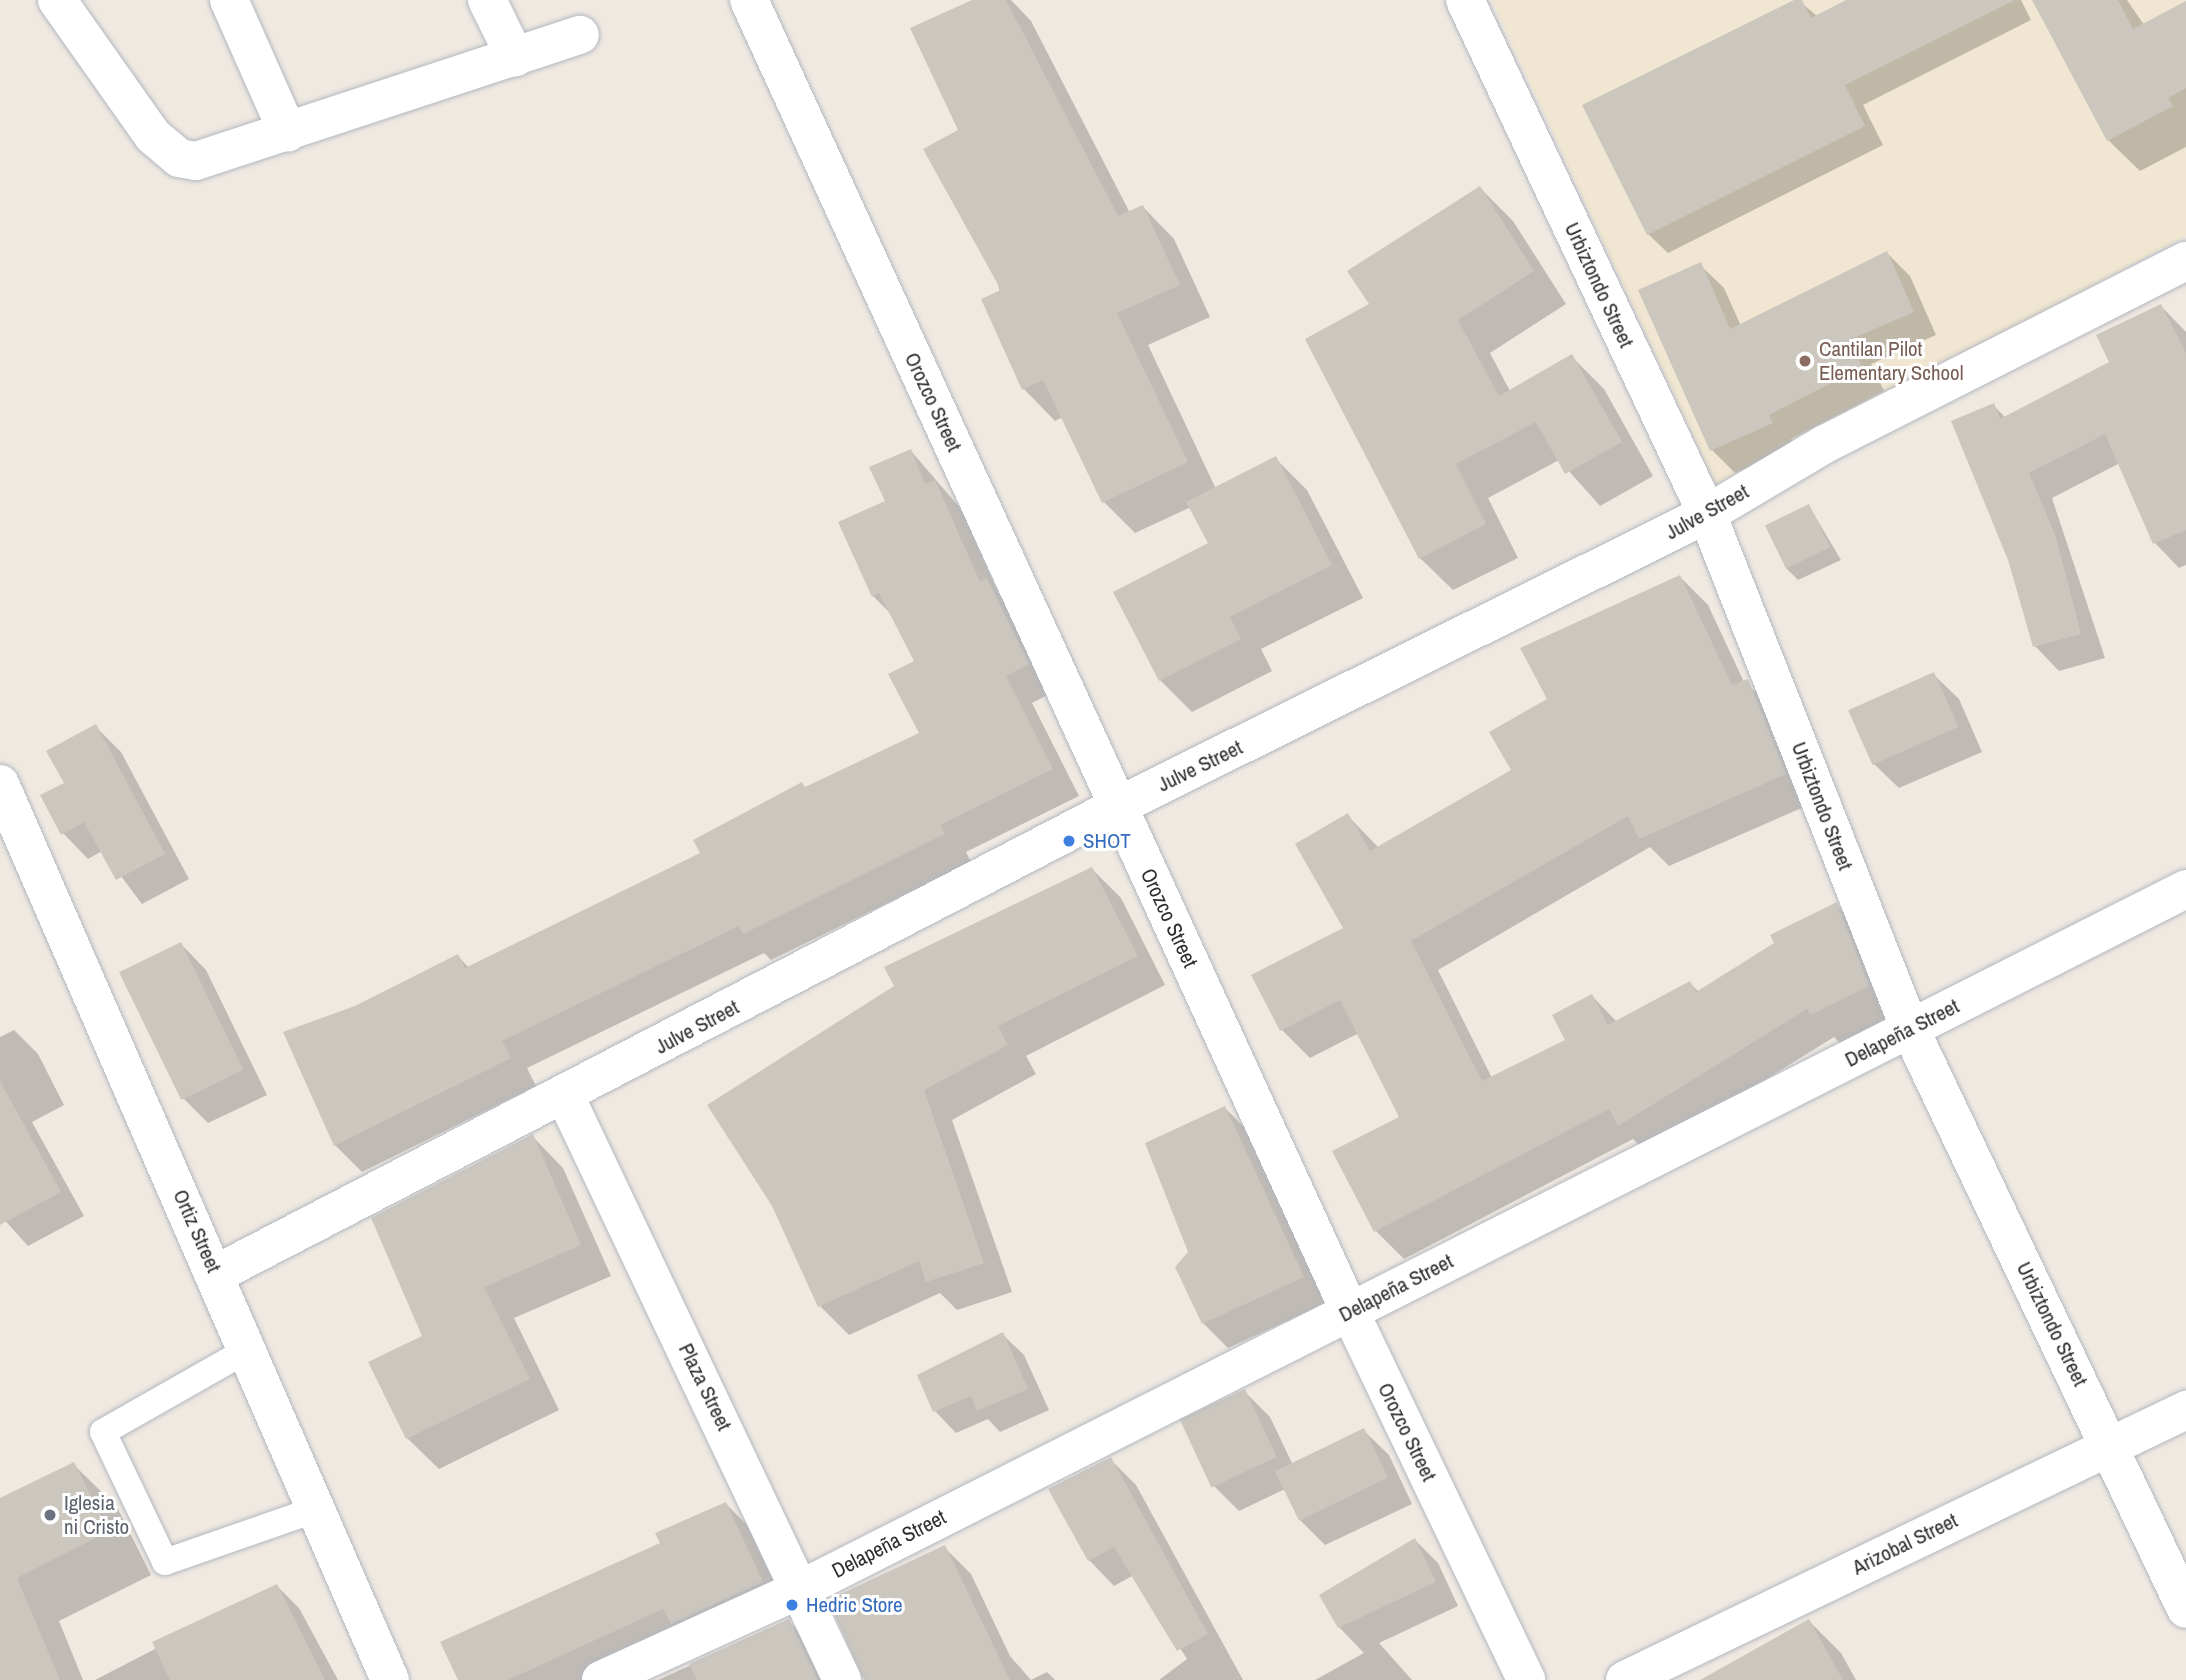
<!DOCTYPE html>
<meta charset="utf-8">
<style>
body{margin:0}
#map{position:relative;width:2186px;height:1680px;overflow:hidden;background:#efe9e1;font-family:"Archivo Narrow",sans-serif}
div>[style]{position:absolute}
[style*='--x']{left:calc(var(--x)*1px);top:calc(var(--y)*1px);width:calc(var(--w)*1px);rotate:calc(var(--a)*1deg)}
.education>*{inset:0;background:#f0e6d1}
.shadow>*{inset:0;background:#0003}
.building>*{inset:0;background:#cbc7bf;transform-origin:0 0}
.roads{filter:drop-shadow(0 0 2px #b4b7c1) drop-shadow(0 0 2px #b4b7c1)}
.service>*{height:26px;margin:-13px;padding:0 13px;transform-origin:13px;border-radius:13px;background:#fff}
.minor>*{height:38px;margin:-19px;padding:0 19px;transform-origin:19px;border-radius:19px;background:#fff}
.tertiary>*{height:38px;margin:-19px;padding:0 19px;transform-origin:19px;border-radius:19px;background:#fff}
.dots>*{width:19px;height:19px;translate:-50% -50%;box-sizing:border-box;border:4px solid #fff;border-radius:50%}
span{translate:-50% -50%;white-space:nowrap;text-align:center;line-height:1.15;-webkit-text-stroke:6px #fff;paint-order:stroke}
.street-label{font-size:21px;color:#2e2e2e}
.education-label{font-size:21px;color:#785e54}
.left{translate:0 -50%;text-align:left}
.shop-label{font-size:21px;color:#366cbe}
.worship-label{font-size:21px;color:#5b616d}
</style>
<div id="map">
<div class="education">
<div style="clip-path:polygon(1492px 0,2186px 0,2186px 236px,1716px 486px)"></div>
</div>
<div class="shadow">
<div style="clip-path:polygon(976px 0,1011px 0,1031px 21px,1130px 213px,1143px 207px,1174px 239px,1210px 317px,1148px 345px,1216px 489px,1275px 458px,1307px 490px,1363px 598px,1261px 649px,1272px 671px,1192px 712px,1160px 680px,1210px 544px,1191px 507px,1135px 533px,1104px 502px,1063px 417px,1055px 421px,1024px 389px,960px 131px)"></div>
<div style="clip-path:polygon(1798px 0,1817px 16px,1850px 0,2021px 0,2031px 20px,1863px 105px,1883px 145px,1668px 253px,1648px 234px)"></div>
<div style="clip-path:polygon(2058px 0,2127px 0,2144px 25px,2186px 3px,2186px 147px,2140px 171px,2108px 140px)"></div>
<div style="clip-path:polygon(1480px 188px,1513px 221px,1566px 304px,1490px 353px,1510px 391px,1571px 356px,1604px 389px,1653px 476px,1600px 506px,1559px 460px,1488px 498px,1518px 558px,1453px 590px,1420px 558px,1371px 305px)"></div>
<div style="clip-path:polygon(1887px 253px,1910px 276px,1936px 335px,1871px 364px,1884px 391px,1791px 439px,1795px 447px,1735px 473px,1712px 450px,1700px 265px,1724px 288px,1741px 326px)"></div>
<div style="clip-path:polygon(2161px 306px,2186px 332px,2186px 565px,2179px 568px,2155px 543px,2120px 463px,2052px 498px,2105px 658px,2059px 671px,2035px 646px,1993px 405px,2006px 418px,2112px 363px)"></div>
<div style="clip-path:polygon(911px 451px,961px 509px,998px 592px,1014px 607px,1055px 691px,1032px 703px,1079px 796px,966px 852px,971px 862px,771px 960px,764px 953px,527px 1068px,536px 1086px,362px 1172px,335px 1145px,356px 1008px,458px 956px,469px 968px,703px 854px,806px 789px,922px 734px,916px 662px,892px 615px,873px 596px,887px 502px)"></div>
<div style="clip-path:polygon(1809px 506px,1841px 560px,1798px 580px,1786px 568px)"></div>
<div style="clip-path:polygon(1680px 577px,1708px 605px,1744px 682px,1776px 709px,1813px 803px,1669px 866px,1650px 847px,1438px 970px,1492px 1078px,1567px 1040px,1592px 996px,1617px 1022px,1690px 983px,1699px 992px,1836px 904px,1864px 932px,1896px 1014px,1840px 1043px,1834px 1037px,1647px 1153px,1633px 1139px,1404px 1259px,1376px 1231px,1401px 1118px,1359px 1033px,1310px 1058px,1282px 1030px,1254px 975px,1346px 929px,1348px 816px,1379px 848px,1514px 771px,1549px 700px)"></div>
<div style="clip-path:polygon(1933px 674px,1959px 699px,1982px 752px,1899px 788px,1873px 763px)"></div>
<div style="clip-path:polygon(95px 726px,121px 752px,189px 879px,142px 904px,102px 851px,88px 859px,63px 833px,66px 784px)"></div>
<div style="clip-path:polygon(1092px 869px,1121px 898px,1165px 985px,1026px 1056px,1036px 1074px,952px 1120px,1012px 1292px,957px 1310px,940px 1293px,849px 1335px,820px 1306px,773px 1205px)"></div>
<div style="clip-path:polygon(181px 944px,206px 970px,267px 1095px,208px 1123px,183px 1098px)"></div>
<div style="clip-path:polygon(14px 1030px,38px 1054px,64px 1105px,32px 1122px,84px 1216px,28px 1246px,0 1215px,0 1037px)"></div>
<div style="clip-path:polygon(1225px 1108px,1250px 1133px,1328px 1302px,1228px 1348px,1203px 1323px)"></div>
<div style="clip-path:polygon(532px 1136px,563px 1168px,611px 1276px,514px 1318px,559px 1410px,439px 1469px,407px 1438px,424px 1337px)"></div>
<div style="clip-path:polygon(1002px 1334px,1024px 1355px,1049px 1410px,1000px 1432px,988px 1419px,956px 1433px,935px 1411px)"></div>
<div style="clip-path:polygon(1244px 1391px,1270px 1417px,1292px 1463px,1363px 1430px,1389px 1455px,1412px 1504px,1325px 1545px,1300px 1520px,1285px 1489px,1239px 1511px,1214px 1486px)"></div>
<div style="clip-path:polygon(1110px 1459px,1136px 1485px,1243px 1680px,1159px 1680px,1187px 1659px,1134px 1575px,1114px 1586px,1089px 1560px)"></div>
<div style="clip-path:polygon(73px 1464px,117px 1507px,151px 1575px,59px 1621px,83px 1680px,0 1680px,0 1500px)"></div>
<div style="clip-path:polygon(726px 1504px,750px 1528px,786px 1606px,624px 1680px,459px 1680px)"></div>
<div style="clip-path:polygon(1415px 1540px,1438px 1563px,1458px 1606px,1379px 1643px,1412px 1680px,1315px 1680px,1364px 1653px,1339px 1627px)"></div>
<div style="clip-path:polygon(944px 1547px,971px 1574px,1010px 1656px,1031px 1680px,1047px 1672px,1055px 1680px,882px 1680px)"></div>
<div style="clip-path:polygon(277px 1586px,299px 1608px,338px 1680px,95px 1680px)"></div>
<div style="clip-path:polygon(788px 1621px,812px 1645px,829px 1680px,658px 1680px)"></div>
<div style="clip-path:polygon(1809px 1621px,1841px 1653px,1856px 1680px,1703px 1680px)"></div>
</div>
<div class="building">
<div style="clip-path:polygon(972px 0,1006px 0,1118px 216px,1143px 205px,1180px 285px,1117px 313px,1188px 462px,1102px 503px,1043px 380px,1022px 390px,981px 299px,1001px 290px,923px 149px,958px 130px,910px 28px)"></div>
<div style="clip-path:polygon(1794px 0,1802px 0,1811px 18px,1846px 0,2015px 0,1845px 85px,1865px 126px,1647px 235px,1582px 105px)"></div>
<div style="clip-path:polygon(2032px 0,2118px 0,2133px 29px,2186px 1px,2186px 88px,2168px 98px,2173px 106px,2107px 141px)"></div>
<div style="clip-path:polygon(1480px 186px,1534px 271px,1458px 320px,1499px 396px,1572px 354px,1622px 442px,1565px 474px,1536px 422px,1456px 464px,1486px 524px,1419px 559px,1305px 339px,1369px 304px,1347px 271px)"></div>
<div style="clip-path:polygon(1887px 251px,1914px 312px,1849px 340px,1862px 367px,1769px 415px,1773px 423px,1710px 451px,1638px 290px,1701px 262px,1730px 329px)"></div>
<div style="clip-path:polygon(2161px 304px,2186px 353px,2186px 530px,2153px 544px,2105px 434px,2029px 473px,2056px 537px,2081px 634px,2033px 647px,2008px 560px,1951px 421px,1994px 403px,2000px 419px,2109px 362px,2096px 335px)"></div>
<div style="clip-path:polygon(911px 449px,925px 484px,935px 480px,980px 582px,987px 578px,1029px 664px,1006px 676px,1053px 769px,940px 825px,945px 834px,743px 934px,739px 926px,502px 1041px,511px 1058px,334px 1146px,283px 1032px,355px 1006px,458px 954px,465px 968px,700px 853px,693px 840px,802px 782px,805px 787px,919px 733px,888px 674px,914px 661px,879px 593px,872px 597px,838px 522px,885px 501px,869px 467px)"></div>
<div style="clip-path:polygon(1276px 456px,1332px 565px,1230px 617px,1241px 639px,1159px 681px,1113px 592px,1208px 543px,1186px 502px)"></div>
<div style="left:1809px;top:504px;width:48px;height:49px;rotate:64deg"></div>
<div style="clip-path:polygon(1680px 575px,1732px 685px,1748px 679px,1786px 774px,1639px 839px,1628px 816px,1411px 941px,1482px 1081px,1565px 1040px,1552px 1015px,1592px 994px,1608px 1025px,1690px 981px,1696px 992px,1774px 943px,1770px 935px,1837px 902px,1869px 986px,1810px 1015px,1807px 1009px,1618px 1126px,1609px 1109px,1374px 1232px,1332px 1151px,1399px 1117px,1340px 1000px,1280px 1031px,1251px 975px,1343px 928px,1295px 844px,1348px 813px,1370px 851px,1511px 770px,1489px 732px,1547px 699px,1520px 648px)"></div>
<div style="left:1934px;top:672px;width:60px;height:94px;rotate:66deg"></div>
<div style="clip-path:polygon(96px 724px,165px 854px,116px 880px,84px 822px,61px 835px,40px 795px,64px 783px,46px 751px)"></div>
<div style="clip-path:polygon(1092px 867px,1138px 956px,998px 1026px,1008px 1045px,924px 1090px,984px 1263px,926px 1282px,919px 1261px,818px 1307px,772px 1206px,707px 1105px,894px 986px,884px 967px)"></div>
<div style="left:181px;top:942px;width:142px;height:69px;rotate:64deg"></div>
<div style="clip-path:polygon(0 1081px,61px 1192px,0 1225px)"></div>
<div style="clip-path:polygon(1225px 1106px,1304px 1277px,1202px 1324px,1175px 1267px,1188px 1252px,1145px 1143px)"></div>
<div style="clip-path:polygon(533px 1134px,581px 1245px,484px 1287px,530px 1379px,406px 1439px,368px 1362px,422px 1336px,371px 1218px)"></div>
<div style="clip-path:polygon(1003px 1332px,1028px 1389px,977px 1411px,971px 1396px,933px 1412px,917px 1375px)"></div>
<div style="left:1245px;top:1389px;width:75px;height:72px;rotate:65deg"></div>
<div style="left:1364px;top:1428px;width:55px;height:99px;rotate:64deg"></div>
<div style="clip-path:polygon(1111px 1457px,1208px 1634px,1177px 1651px,1114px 1547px,1088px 1561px,1048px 1489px)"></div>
<div style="clip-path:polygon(74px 1462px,109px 1531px,17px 1578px,60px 1680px,0 1680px,0 1498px)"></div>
<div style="clip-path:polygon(726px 1502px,763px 1582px,671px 1624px,663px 1609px,508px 1680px,458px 1680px,440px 1642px,660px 1543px,655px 1533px)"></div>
<div style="clip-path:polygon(1415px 1538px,1436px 1582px,1338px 1628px,1319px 1595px)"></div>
<div style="clip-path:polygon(945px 1545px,1010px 1680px,864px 1680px,828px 1600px)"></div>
<div style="clip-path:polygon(277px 1584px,325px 1680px,170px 1680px,152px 1642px)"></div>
<div style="clip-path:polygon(789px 1619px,818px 1680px,697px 1680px,689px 1664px)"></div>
<div style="clip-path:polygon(1809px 1619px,1843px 1680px,1700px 1680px)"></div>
</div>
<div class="roads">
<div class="service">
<div style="--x:249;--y:1349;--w:168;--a:150.4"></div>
<div style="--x:103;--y:1432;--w:144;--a:64.5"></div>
<div style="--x:165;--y:1562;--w:161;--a:-19.2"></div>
</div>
<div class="minor">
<div style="--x:57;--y:0;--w:166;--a:54.8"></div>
<div style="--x:153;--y:136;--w:34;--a:40"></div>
<div style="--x:179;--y:158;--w:17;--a:10"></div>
<div style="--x:196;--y:161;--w:404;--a:-18.2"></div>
<div style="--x:229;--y:0;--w:145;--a:66.1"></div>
<div style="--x:487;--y:0;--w:64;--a:63.8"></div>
<div style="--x:749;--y:0;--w:1443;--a:65.39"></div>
<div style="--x:1350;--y:1312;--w:408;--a:64.4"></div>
<div style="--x:1465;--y:0;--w:568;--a:64.79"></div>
<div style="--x:1707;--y:514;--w:554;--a:68.49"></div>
<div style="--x:1910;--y:1029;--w:642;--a:64.55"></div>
<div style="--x:565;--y:1096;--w:646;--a:64.62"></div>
<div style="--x:216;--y:1274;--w:1016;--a:-27.42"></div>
<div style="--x:1118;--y:806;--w:657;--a:-26.37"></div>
<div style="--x:1707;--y:514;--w:135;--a:-30.7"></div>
<div style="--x:1823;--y:445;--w:407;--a:-26.9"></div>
<div style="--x:601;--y:1680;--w:222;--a:-24.5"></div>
<div style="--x:803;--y:1588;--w:1550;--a:-26.81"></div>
<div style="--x:1625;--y:1680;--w:623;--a:-25.7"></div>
</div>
<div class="tertiary">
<div style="--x:0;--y:784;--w:977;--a:66.48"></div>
</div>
</div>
<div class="dots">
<div style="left:1805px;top:361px;background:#8d6e63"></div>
<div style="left:1069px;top:841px;background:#3f7fe0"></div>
<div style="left:50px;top:1515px;background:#6b7280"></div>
<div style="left:792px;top:1605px;background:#3f7fe0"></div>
</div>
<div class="street-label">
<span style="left:1599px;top:285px;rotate:65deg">Urbiztondo Street</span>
<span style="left:933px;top:402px;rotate:65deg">Orozco Street</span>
<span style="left:1707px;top:512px;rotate:-29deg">Julve Street</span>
<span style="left:1200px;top:766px;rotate:-26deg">Julve Street</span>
<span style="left:1822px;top:806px;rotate:69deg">Urbiztondo Street</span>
<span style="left:1169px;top:918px;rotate:65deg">Orozco Street</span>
<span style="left:697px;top:1027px;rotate:-28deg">Julve Street</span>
<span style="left:1902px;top:1033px;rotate:-27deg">Delapeña Street</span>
<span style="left:197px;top:1231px;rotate:66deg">Ortiz Street</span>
<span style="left:1396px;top:1288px;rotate:-27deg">Delapeña Street</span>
<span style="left:2052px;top:1324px;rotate:64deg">Urbiztondo Street</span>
<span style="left:705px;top:1387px;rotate:64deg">Plaza Street</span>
<span style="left:1407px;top:1432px;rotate:64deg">Orozco Street</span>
<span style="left:889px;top:1544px;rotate:-27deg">Delapeña Street</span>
<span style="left:1905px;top:1544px;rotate:-26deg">Arizobal Street</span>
</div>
<div class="education-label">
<span class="left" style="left:1819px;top:361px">Cantilan Pilot<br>Elementary School</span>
</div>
<div class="shop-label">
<span class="left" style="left:1083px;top:841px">SHOT</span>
<span class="left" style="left:806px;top:1605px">Hedric Store</span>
</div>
<div class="worship-label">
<span class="left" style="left:64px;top:1515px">Iglesia<br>ni Cristo</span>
</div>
</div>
